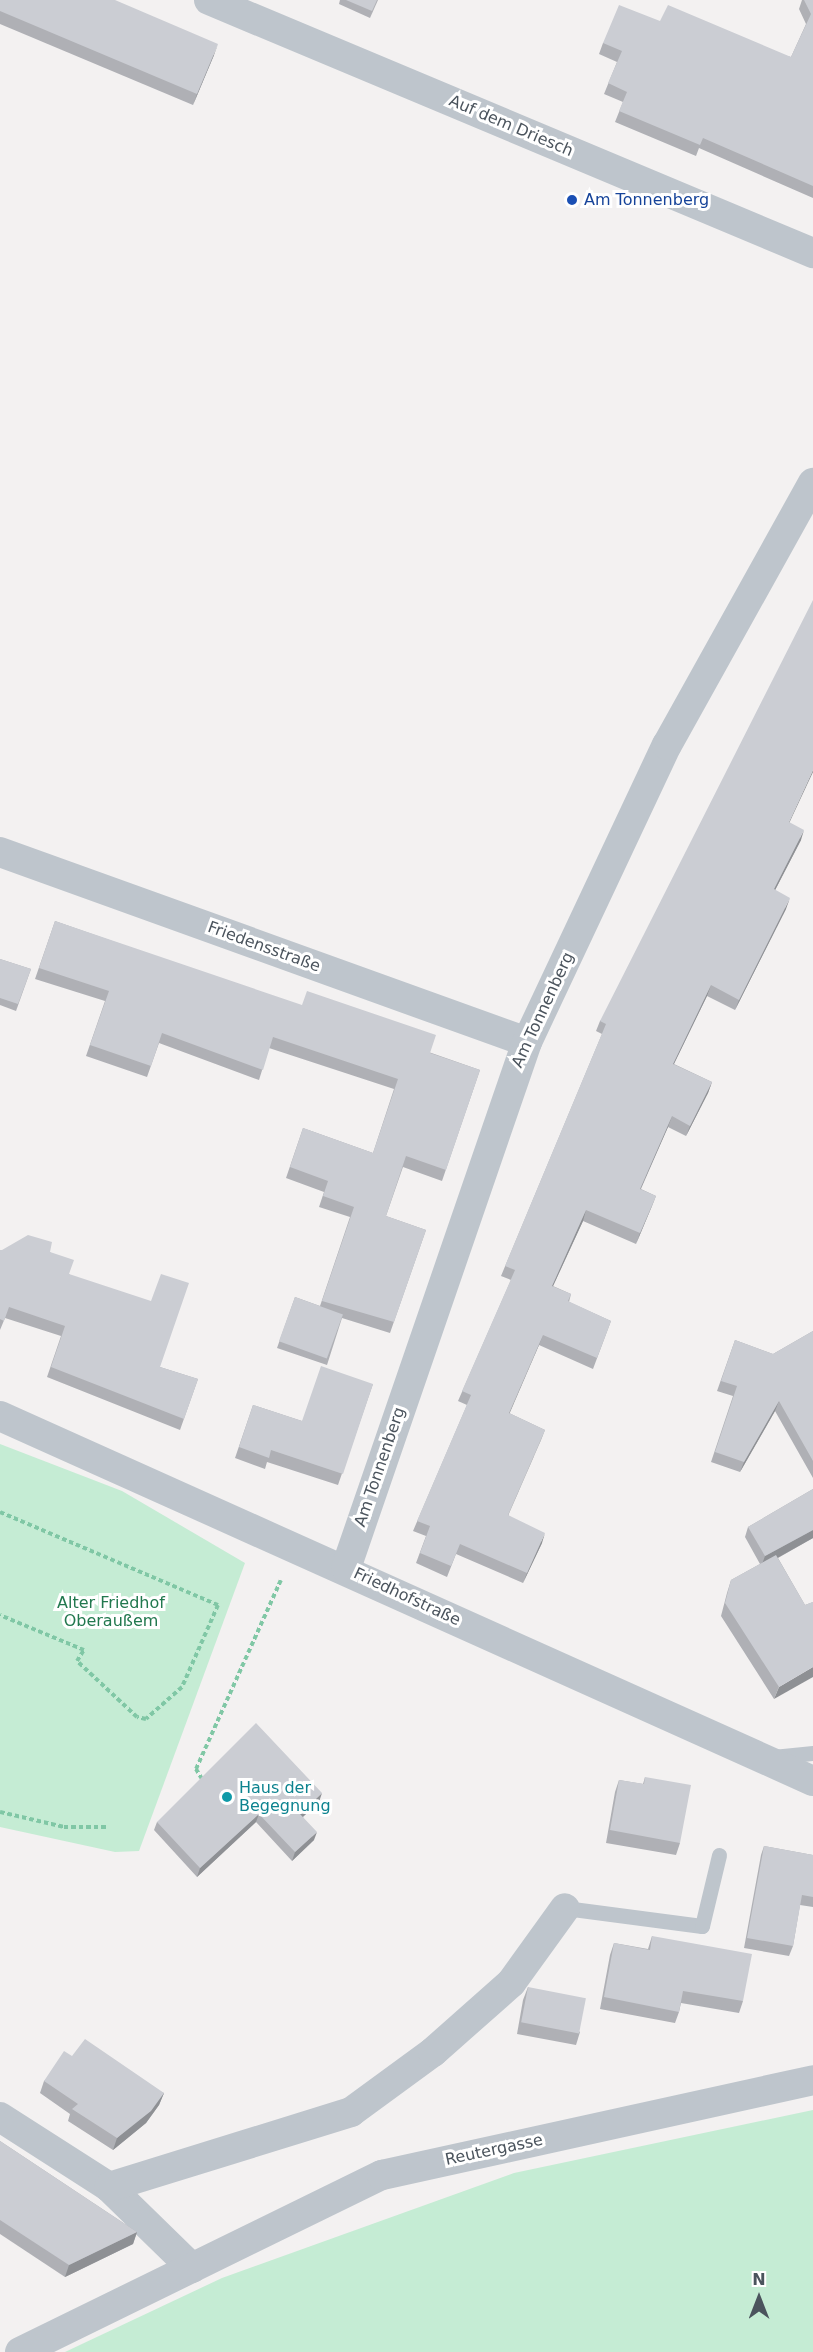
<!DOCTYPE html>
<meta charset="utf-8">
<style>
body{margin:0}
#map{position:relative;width:813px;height:2352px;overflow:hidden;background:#f3f1f1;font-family:"DejaVu Sans",sans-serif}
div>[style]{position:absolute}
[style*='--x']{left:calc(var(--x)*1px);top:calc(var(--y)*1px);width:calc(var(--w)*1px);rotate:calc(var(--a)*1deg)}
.green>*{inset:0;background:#c5ecd4}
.path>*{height:4px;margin-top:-2px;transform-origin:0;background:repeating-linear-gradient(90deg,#80c7a5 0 4.5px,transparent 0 7.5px)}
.lane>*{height:15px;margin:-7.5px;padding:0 7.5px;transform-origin:7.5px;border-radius:7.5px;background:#bec5cc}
.street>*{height:30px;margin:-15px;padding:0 15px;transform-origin:15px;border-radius:15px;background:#bec5cc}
.wall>*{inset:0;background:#afb0b5}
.shaded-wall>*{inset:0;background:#8e9094}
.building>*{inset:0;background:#cbcdd3;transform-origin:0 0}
.dots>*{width:16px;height:16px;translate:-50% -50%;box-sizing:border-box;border:3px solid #fff;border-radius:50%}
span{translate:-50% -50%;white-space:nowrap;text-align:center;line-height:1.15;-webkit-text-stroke:6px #fff;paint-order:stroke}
.street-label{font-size:16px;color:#4b545d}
.transit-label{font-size:16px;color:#164399}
.left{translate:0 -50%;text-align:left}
.park-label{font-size:16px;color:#21784e}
.culture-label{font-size:16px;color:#0d838f}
.north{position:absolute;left:729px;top:2268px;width:60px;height:60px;-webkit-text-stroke:4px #fff;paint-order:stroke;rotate:0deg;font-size:16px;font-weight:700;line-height:24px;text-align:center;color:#4b545d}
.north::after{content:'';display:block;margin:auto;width:21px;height:27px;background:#4b545d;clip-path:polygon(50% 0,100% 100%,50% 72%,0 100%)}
</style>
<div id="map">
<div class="green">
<div style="clip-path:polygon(0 1444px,122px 1491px,245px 1563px,139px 1851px,115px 1852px,0 1827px)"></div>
<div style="clip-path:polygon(813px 2110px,813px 2352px,65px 2352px,222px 2278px,514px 2173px)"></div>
</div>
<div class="path">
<div style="--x:0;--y:1512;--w:237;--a:23.1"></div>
<div style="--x:218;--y:1605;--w:90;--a:113.7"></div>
<div style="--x:182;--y:1687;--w:48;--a:138.4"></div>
<div style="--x:146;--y:1719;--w:9;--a:-167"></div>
<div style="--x:137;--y:1717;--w:82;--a:-137"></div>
<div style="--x:77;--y:1661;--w:13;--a:-58"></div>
<div style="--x:84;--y:1650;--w:91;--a:-157.4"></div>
<div style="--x:202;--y:1779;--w:12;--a:-121"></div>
<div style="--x:196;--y:1769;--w:207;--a:-65.8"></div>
<div style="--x:0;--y:1812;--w:66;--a:13.2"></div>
<div style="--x:64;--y:1827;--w:45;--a:0"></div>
</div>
<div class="lane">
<div style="--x:773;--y:1757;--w:40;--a:-5.7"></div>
<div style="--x:565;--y:1908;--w:138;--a:7.5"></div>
<div style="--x:702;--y:1926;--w:73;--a:-76.5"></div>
</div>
<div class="street">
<div style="--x:209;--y:0;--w:655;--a:22.73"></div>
<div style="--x:0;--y:852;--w:560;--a:19.83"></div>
<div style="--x:0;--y:1416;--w:891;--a:24.18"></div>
<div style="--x:346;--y:1568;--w:556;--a:-71.01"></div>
<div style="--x:527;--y:1042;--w:328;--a:-64.8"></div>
<div style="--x:667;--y:745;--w:300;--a:-60.9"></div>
<div style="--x:0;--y:2117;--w:130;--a:32.7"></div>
<div style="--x:109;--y:2187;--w:116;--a:44.3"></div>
<div style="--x:109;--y:2187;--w:253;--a:-17.2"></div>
<div style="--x:351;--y:2112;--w:102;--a:-36.2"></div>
<div style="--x:433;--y:2052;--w:104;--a:-41.5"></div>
<div style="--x:511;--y:1983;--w:92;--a:-54.2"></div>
<div style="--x:20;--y:2352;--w:403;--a:-26.1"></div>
<div style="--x:382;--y:2175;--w:441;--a:-12.4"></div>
</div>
<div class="wall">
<div style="clip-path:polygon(0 0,214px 55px,193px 105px,0 24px)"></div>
<div style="clip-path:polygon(340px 0,378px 0,370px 18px,339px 4px)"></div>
<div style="clip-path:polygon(802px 0,813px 0,813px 198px,699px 148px,696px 156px,615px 122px,623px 102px,604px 94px,617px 62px,599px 54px,603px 43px,660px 21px,791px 57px,806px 24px,799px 9px)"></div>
<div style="clip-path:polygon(789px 822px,801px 840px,775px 890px,786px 909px,735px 1010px,707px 996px,674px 1064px,712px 1082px,708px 1093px,686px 1136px,668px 1127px,641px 1189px,656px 1196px,636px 1244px,583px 1221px,553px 1286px,571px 1294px,569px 1302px,611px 1321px,593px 1369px,539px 1345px,509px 1413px,545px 1430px,508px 1515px,542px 1543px,523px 1583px,456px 1554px,447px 1577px,416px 1563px,426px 1536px,413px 1531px,467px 1405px,458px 1401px,511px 1280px,501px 1276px,602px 1034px,596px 1031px,600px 1021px)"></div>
<div style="clip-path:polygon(55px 921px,480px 1070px,442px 1181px,403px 1167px,386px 1216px,426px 1230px,390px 1333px,342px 1318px,327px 1365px,277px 1348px,295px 1297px,320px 1306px,350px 1217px,319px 1207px,324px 1192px,286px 1178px,303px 1128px,373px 1153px,394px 1089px,269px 1048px,259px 1080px,159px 1043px,147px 1077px,86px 1056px,105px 1001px,35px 979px)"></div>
<div style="clip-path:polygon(0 959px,31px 969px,16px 1011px,0 1005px)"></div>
<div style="clip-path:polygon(0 1250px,50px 1252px,69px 1274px,160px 1367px,198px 1379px,180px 1430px,47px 1377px,61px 1336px,5px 1318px,0 1330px)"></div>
<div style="clip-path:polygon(813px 1331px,813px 1478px,775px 1411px,740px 1472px,711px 1462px,733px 1396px,717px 1391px,735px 1340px,773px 1354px)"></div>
<div style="clip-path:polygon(373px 1384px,338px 1485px,267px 1462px,265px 1469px,235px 1458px,253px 1405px,302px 1421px)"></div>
<div style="clip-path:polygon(813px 1489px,813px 1538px,778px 1558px,805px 1605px,813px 1602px,774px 1699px,721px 1616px,727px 1593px,731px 1580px,760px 1564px,745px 1537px,748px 1527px)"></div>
<div style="clip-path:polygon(645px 1777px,680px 1843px,676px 1855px,606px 1843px,615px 1792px,619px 1780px,643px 1784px)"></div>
<div style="clip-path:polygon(319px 1802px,303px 1817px,314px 1840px,292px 1861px,256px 1822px,197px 1877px,154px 1830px,157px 1822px)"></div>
<div style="clip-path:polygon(764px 1846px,813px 1855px,813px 1907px,800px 1905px,793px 1946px,789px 1956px,744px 1948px,761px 1855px)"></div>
<div style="clip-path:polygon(652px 1936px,743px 2001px,739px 2013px,681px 2003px,679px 2012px,675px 2023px,600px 2009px,610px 1955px,614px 1943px,648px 1949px)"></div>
<div style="clip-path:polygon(528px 1987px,580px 2032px,576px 2045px,517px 2034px,523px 2000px)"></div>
<div style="clip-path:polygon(72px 2056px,164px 2093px,159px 2105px,146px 2123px,113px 2150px,68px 2121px,70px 2114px,40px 2093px,44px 2081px)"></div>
<div style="clip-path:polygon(0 2141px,137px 2232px,133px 2244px,65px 2277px,0 2234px)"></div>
</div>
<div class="shaded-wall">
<div style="clip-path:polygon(218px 44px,214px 55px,193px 105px,197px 94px)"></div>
<div style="clip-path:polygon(813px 770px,813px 772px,785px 832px,789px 822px)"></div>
<div style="clip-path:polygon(804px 830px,801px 840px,770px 900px,774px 889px)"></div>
<div style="clip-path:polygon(790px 898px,786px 909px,735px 1010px,739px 1000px)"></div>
<div style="clip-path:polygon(711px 985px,707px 996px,669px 1074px,673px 1064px)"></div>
<div style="clip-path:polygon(712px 1082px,708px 1093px,686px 1136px,690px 1126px)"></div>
<div style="clip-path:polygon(672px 1116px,668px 1127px,636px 1199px,640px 1189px)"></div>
<div style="clip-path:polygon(656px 1196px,652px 1206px,636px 1244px,640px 1233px)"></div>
<div style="clip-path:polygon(586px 1210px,583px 1221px,548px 1297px,552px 1286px)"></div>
<div style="clip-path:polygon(543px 1335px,539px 1345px,505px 1424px,509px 1413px)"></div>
<div style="clip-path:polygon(779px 1401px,775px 1411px,740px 1472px,744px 1462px)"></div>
<div style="clip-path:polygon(545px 1430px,541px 1440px,504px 1525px,508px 1515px)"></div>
<div style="clip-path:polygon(813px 1530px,813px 1538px,761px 1567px,765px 1556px)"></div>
<div style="clip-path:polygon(545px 1533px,542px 1543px,523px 1583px,527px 1573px)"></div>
<div style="clip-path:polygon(813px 1667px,813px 1677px,774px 1699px,779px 1687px)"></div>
<div style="clip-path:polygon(322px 1793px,319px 1802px,297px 1822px,300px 1814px)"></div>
<div style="clip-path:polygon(259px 1814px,256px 1822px,197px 1877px,200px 1868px)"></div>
<div style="clip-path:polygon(317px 1832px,314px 1840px,292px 1861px,295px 1852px)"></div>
<div style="clip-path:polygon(164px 2093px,159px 2105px,146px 2123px,113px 2150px,117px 2138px)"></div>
<div style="clip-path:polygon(137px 2232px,133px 2244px,65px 2277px,69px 2265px)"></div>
</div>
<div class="building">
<div style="clip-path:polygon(0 0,115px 0,218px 44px,197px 94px,0 11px)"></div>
<div style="clip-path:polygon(346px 0,377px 0,372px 11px)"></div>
<div style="clip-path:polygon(804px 0,813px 0,813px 186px,703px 138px,700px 145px,619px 111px,627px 92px,608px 83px,622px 51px,603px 43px,619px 5px,660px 21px,668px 5px,791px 57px,811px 14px)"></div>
<div style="clip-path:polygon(813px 600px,813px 770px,789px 822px,804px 830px,774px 889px,790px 898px,739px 1000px,711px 985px,673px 1064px,712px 1082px,690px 1126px,672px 1116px,640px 1189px,656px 1196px,640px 1233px,586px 1210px,552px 1286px,571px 1294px,568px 1301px,611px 1321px,597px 1358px,543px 1335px,509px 1413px,545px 1430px,508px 1515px,545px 1533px,527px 1573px,460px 1544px,451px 1566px,420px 1553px,430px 1526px,417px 1521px,471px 1395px,462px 1391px,515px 1270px,505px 1266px,606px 1024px,600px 1021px)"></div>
<div style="clip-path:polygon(55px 921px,302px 1005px,307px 991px,436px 1035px,430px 1053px,480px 1070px,446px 1170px,406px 1156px,386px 1216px,426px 1230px,394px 1322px,322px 1301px,354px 1207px,323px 1196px,328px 1181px,290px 1167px,303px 1128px,373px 1153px,398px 1079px,273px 1037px,263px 1070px,162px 1033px,151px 1066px,90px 1045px,109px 991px,39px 968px)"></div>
<div style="clip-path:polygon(0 959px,31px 969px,18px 1004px,0 998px)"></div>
<div style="clip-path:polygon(28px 1235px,52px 1242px,50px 1252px,74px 1260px,69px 1274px,151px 1301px,161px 1274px,189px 1283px,160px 1367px,198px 1379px,184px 1419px,51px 1367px,65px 1326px,9px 1307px,4px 1321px,0 1319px,0 1250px,2px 1250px)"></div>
<div style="left:295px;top:1297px;width:51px;height:47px;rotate:20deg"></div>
<div style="clip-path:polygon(813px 1331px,813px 1461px,779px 1401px,744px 1462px,715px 1452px,737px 1386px,721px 1381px,735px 1340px,773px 1354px)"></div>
<div style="clip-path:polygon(321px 1366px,373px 1384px,343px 1474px,271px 1450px,269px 1458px,239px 1447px,253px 1405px,302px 1421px)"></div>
<div style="clip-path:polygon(813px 1489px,813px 1530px,765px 1556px,748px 1527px)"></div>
<div style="clip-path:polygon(776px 1555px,805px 1605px,813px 1602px,813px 1667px,779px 1687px,725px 1603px,731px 1580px)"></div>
<div style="clip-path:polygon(256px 1723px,322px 1793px,300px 1814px,317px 1832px,295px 1852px,259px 1814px,200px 1868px,157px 1822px)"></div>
<div style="clip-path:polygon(645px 1777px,691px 1785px,680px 1843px,610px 1830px,619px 1780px,644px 1784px)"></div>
<div style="clip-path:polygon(764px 1846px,813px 1855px,813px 1897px,802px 1895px,793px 1946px,747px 1938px)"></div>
<div style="clip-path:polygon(652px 1936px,752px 1954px,743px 2001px,683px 1991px,679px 2012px,604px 1997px,614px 1943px,650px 1950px)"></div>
<div style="left:528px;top:1987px;width:59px;height:36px;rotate:11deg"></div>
<div style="clip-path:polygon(85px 2039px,164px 2093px,151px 2111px,117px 2138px,72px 2109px,78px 2104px,44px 2081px,64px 2051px,72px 2056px)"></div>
<div style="clip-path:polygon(0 2141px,137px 2232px,69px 2265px,0 2220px)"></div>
</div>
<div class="dots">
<div style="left:572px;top:200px;background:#1a4fb4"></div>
<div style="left:227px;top:1797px;background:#0f9aa8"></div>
</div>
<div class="street-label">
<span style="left:511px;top:126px;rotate:23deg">Auf dem Driesch</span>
<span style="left:264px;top:947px;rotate:20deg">Friedensstraße</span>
<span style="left:543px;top:1010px;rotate:-65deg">Am Tonnenberg</span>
<span style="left:380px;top:1467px;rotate:-71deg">Am Tonnenberg</span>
<span style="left:407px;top:1597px;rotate:25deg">Friedhofstraße</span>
<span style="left:494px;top:2150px;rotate:-12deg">Reutergasse</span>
</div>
<div class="transit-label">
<span class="left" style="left:584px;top:200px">Am Tonnenberg</span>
</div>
<div class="park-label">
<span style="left:111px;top:1612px">Alter Friedhof<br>Oberaußem</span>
</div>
<div class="culture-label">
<span class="left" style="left:239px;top:1797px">Haus der<br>Begegnung</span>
</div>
<div class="north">N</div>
</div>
